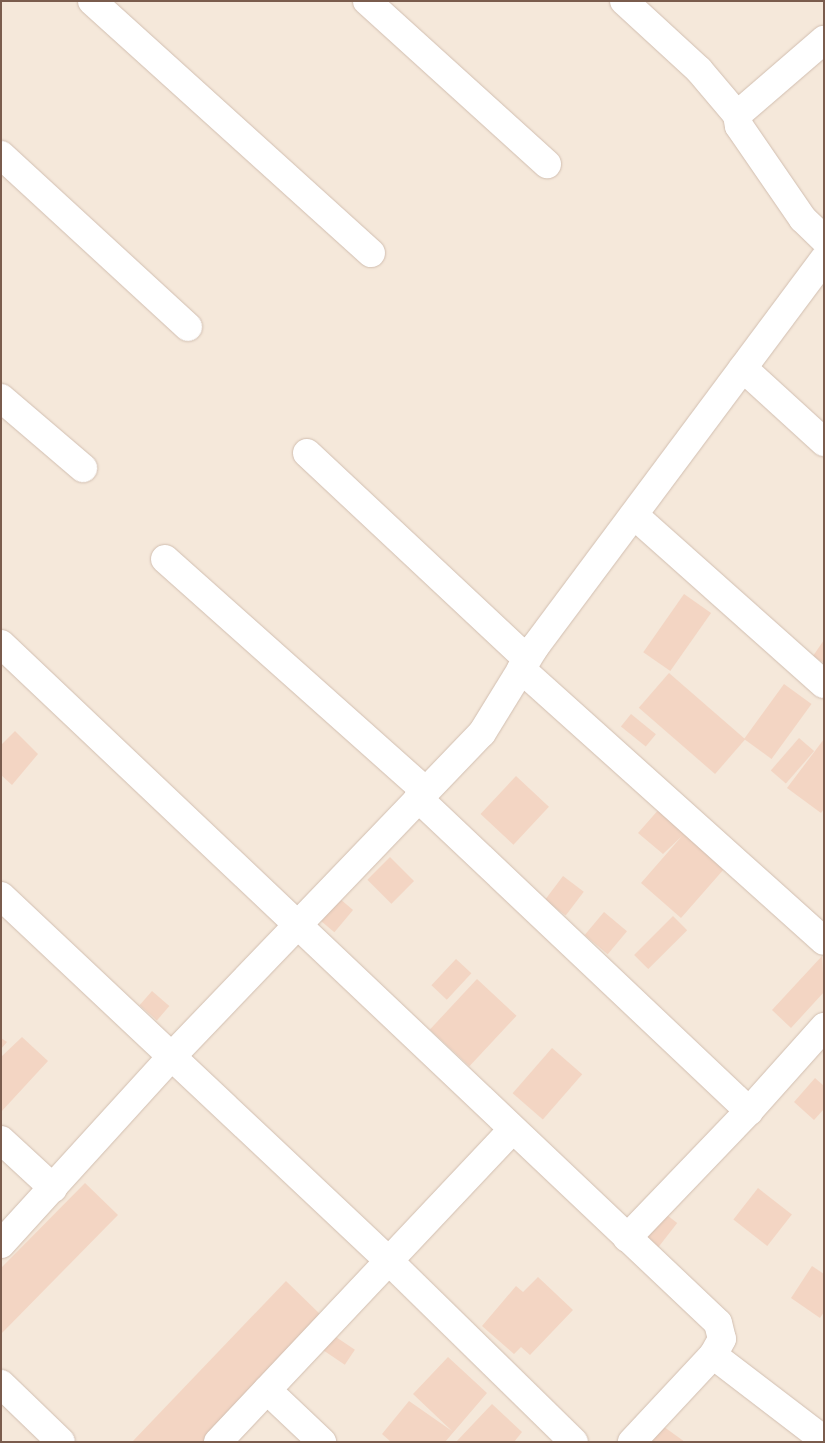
<!DOCTYPE html>
<style>
body{margin:0}
#map{position:relative;width:825px;height:1443px;overflow:hidden;background:#fdf6ec;font-family:Signika,sans-serif}
div>[style]{position:absolute}
[style*='--x']{left:calc(var(--x)*1px);top:calc(var(--y)*1px);width:calc(var(--w)*1px);rotate:calc(var(--a)*1deg)}
.residential>*{inset:0;background:#f5e8da;transform-origin:0 0}
.building>*{inset:0;background:#f3d5c3;transform-origin:0 0}
.roads{filter:drop-shadow(0 0 1px #d1beb0) drop-shadow(0 0 1px #d1beb0)}
.minor>*{height:28px;margin:-14px;padding:0 14px;transform-origin:14px;border-radius:14px;background:#fff}
span{translate:-50% -50%;white-space:nowrap;text-align:center;line-height:1.15;-webkit-text-stroke:4px #fffaf3;paint-order:stroke}
.frame{position:absolute;inset:0;border:2px solid #7a5c4d;pointer-events:none}
</style>
<div id="map">
<div class="residential">
<div style="left:1px;top:1px;width:823px;height:1441px"></div>
</div>
<div class="building">
<div style="left:684px;top:594px;width:33px;height:71px;rotate:35deg"></div>
<div style="clip-path:polygon(824px 640px,824px 663px,813px 656px)"></div>
<div style="left:669px;top:673px;width:101px;height:46px;rotate:41deg"></div>
<div style="left:784px;top:684px;width:34px;height:68px;rotate:36deg"></div>
<div style="left:631px;top:714px;width:32px;height:16px;rotate:39deg"></div>
<div style="clip-path:polygon(15px 731px,38px 754px,12px 785px,1px 775px,1px 745px)"></div>
<div style="left:799px;top:738px;width:20px;height:43px;rotate:41deg"></div>
<div style="clip-path:polygon(824px 739px,824px 809px,821px 813px,787px 788px)"></div>
<div style="left:516px;top:776px;width:45px;height:52px;rotate:43deg"></div>
<div style="clip-path:polygon(660px 808px,724px 869px,681px 918px,641px 883px,682px 836px,663px 854px,638px 833px)"></div>
<div style="left:390px;top:857px;width:34px;height:32px;rotate:45deg"></div>
<div style="left:563px;top:876px;width:26px;height:30px;rotate:37deg"></div>
<div style="left:340px;top:899px;width:17px;height:29px;rotate:40deg"></div>
<div style="left:604px;top:912px;width:30px;height:30px;rotate:40deg"></div>
<div style="left:673px;top:916px;width:20px;height:55px;rotate:45deg"></div>
<div style="clip-path:polygon(822px 956px,824px 992px,791px 1028px,772px 1010px)"></div>
<div style="left:456px;top:959px;width:21px;height:36px;rotate:43deg"></div>
<div style="left:477px;top:979px;width:54px;height:69px;rotate:43deg"></div>
<div style="left:152px;top:991px;width:23px;height:19px;rotate:41deg"></div>
<div style="clip-path:polygon(22px 1037px,48px 1061px,1px 1112px,1px 1057px)"></div>
<div style="clip-path:polygon(1px 1038px,7px 1042px,1px 1049px)"></div>
<div style="left:552px;top:1048px;width:40px;height:60px;rotate:41deg"></div>
<div style="clip-path:polygon(815px 1078px,824px 1086px,824px 1109px,814px 1120px,794px 1102px)"></div>
<div style="clip-path:polygon(85px 1183px,118px 1215px,1px 1334px,1px 1268px)"></div>
<div style="left:758px;top:1188px;width:43px;height:40px;rotate:38deg"></div>
<div style="left:663px;top:1212px;width:18px;height:31px;rotate:38deg"></div>
<div style="clip-path:polygon(812px 1266px,824px 1274px,824px 1312px,820px 1318px,791px 1298px)"></div>
<div style="clip-path:polygon(538px 1277px,573px 1310px,530px 1355px,521px 1347px,514px 1354px,482px 1326px,516px 1286px,523px 1292px)"></div>
<div style="clip-path:polygon(286px 1281px,323px 1317px,204px 1442px,132px 1442px)"></div>
<div style="left:330px;top:1333px;width:30px;height:18px;rotate:34deg"></div>
<div style="clip-path:polygon(448px 1357px,487px 1393px,445px 1442px,391px 1442px,382px 1434px,409px 1401px,452px 1431px,413px 1394px)"></div>
<div style="clip-path:polygon(492px 1404px,522px 1432px,514px 1442px,456px 1442px)"></div>
<div style="clip-path:polygon(660px 1424px,685px 1442px,648px 1442px)"></div>
</div>
<div class="roads">
<div class="minor">
<div style="--x:92;--y:1;--w:376;--a:42.1"></div>
<div style="--x:367;--y:1;--w:243;--a:42.2"></div>
<div style="--x:624;--y:1;--w:102;--a:42.6"></div>
<div style="--x:699;--y:70;--w:59;--a:49.8"></div>
<div style="--x:737;--y:115;--w:11;--a:80"></div>
<div style="--x:739;--y:126;--w:113;--a:55.5"></div>
<div style="--x:803;--y:219;--w:29;--a:44"></div>
<div style="--x:737;--y:115;--w:115;--a:-40.8"></div>
<div style="--x:1;--y:155;--w:254;--a:42.6"></div>
<div style="--x:743;--y:368;--w:110;--a:42.4"></div>
<div style="--x:1;--y:398;--w:108;--a:40.5"></div>
<div style="--x:307;--y:453;--w:301;--a:43.1"></div>
<div style="--x:634;--y:515;--w:254;--a:41.7"></div>
<div style="--x:165;--y:559;--w:348;--a:41.7"></div>
<div style="--x:1;--y:644;--w:987;--a:43.44"></div>
<div style="--x:718;--y:1323;--w:16;--a:76"></div>
<div style="--x:722;--y:1339;--w:18;--a:119"></div>
<div style="--x:713;--y:1355;--w:119;--a:133"></div>
<div style="--x:521;--y:669;--w:407;--a:41.9"></div>
<div style="--x:418;--y:798;--w:456;--a:43.4"></div>
<div style="--x:1;--y:896;--w:531;--a:43.25"></div>
<div style="--x:388;--y:1260;--w:260;--a:44.4"></div>
<div style="--x:1;--y:1140;--w:71;--a:42.7"></div>
<div style="--x:627;--y:1238;--w:176;--a:-46.2"></div>
<div style="--x:749;--y:1111;--w:113;--a:-48.2"></div>
<div style="--x:1;--y:1244;--w:256;--a:-47.7"></div>
<div style="--x:173;--y:1055;--w:446;--a:-46.2"></div>
<div style="--x:482;--y:733;--w:101;--a:-58.4"></div>
<div style="--x:535;--y:647;--w:484;--a:-53.3"></div>
<div style="--x:713;--y:1355;--w:140;--a:37.4"></div>
<div style="--x:1;--y:1384;--w:83;--a:44"></div>
<div style="--x:267;--y:1390;--w:76;--a:43.4"></div>
<div style="--x:218;--y:1442;--w:429;--a:-46.7"></div>
</div>
</div>
<div class="frame"></div>
</div>
